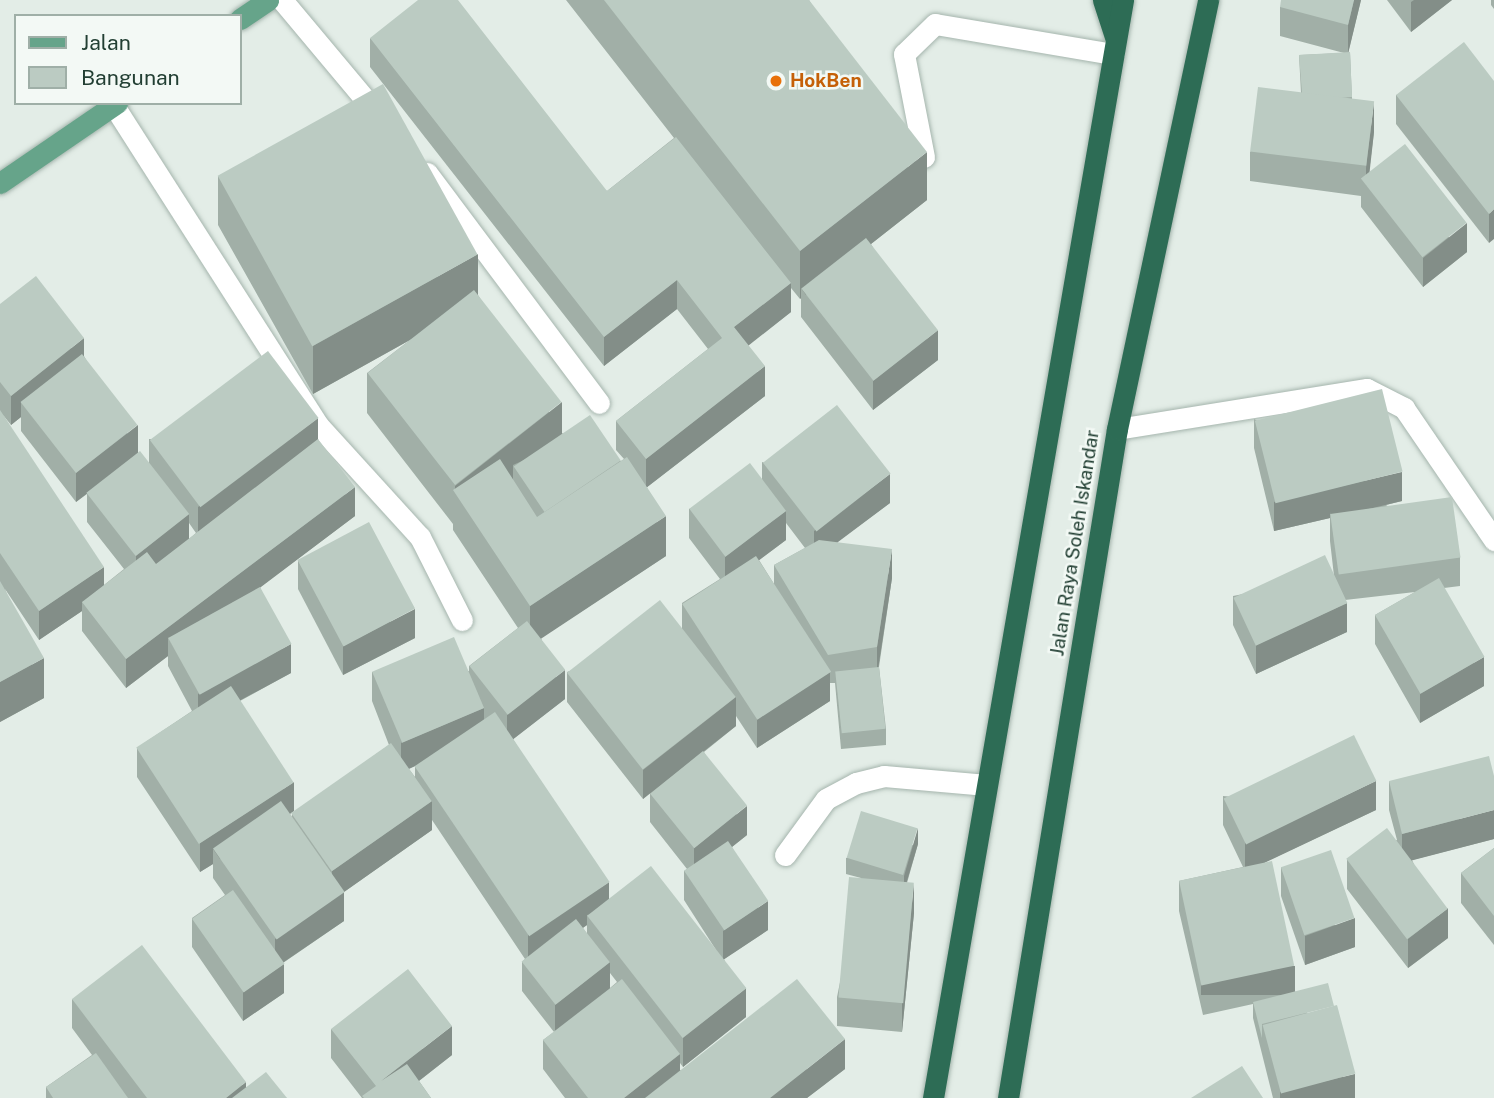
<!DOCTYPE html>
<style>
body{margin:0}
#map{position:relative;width:1494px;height:1098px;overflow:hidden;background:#e3ede7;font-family:"Public Sans",sans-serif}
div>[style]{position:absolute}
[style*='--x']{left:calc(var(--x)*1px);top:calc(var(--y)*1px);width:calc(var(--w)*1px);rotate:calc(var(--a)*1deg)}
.roads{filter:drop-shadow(0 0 2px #a5b5ad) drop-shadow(0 0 2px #a5b5ad)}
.minor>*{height:21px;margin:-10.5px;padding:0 10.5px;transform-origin:10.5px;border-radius:10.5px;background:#fff}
.major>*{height:21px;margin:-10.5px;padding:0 10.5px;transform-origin:10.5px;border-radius:10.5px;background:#66a48a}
.highway>*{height:21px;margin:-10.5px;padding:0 10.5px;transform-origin:10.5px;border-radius:10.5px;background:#2d6c55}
.wall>*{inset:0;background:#a1afa7}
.shaded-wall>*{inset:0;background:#838e88;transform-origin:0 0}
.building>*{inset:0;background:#bbcbc2;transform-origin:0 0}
.dots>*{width:19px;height:19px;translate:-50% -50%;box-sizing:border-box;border:4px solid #f3f9f5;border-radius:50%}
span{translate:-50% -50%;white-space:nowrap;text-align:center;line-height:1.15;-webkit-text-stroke:5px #f3f9f5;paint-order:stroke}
.food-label{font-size:19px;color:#c56008;font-weight:700}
.left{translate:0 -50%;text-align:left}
.street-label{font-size:19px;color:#223f33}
.legend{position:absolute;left:14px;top:14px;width:228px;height:91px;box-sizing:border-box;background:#f3f9f5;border:2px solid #9fafa7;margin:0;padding:9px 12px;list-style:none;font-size:21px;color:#223f33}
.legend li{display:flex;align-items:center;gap:14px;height:35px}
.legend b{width:35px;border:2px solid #9fafa7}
</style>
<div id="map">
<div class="roads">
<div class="minor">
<div style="--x:282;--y:0;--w:151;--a:50.1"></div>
<div style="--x:114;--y:106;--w:379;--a:57.4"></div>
<div style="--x:318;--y:425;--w:151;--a:47.7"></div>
<div style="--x:420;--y:537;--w:93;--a:63.2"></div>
<div style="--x:924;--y:157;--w:105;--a:-101"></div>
<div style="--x:904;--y:54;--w:43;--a:-44.1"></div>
<div style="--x:935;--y:24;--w:181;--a:9.6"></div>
<div style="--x:427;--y:173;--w:287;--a:53.2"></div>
<div style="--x:1117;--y:429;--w:253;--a:-9.1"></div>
<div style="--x:1367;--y:389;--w:42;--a:27.2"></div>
<div style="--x:1404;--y:408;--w:160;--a:55.7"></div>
<div style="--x:785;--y:855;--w:69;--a:-53.8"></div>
<div style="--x:826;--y:799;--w:34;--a:-28"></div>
<div style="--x:856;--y:783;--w:29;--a:-14"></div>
<div style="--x:884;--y:776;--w:103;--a:5"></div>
</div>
<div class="major">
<div style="--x:240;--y:19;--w:34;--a:-34"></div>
<div style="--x:0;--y:183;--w:142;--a:-34.4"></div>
</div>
<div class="highway">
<div style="--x:1103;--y:0;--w:39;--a:72"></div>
<div style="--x:933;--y:1098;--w:1114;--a:-80.18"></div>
<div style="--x:1008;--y:1098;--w:678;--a:-80.75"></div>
<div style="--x:1117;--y:429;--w:439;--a:-78"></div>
</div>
</div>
<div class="wall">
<div style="clip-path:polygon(evenodd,566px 0,809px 0,927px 200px,871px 244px,938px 360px,873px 410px,801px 317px,801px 298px,800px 299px,791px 288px,791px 312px,748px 345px,765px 396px,647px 487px,666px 556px,541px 638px,565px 699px,513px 739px,609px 899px,716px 950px,684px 900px,684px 871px,687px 869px,650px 822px,650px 793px,643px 799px,567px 702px,567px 672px,682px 628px,682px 603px,720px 579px,689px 538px,689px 509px,762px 479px,762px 462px,890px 503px,837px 542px,892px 578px,879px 667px,886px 729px,886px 745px,841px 749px,835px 683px,830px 683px,830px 701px,757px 748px,736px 716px,736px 726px,704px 752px,747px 835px,732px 847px,768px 930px,724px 959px,746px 1017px,683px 1067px,680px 1063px,680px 1070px,845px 1069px,807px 1098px,565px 1098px,543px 1069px,543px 1040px,554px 1032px,522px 991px,522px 962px,525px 959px,432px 820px,432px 830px,344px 892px,344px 921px,283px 963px,284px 993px,243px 1021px,192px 947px,192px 918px,225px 895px,213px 878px,213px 864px,200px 872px,137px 777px,137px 748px,192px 711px,168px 666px,168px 656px,126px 688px,82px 631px,82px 611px,39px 640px,5px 589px,44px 698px,0 722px,0 304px,84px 356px,138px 453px,149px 464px,149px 439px,318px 439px,355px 516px,260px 587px,291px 673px,240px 701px,294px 811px,290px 814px,292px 817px,292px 814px,389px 745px,372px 701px,372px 672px,469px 671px,469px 666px,518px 628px,453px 530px,453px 524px,367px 413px,367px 373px,410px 340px,313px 394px,218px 225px,218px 176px,478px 295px,562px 433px,621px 461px,624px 459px,616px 450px,616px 421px,708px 349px,677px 309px,604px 366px,370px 67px,370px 38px,607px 191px,674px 138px,566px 0,3px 415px,11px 425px,21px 417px,21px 431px,76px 502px,87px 494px,87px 522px,124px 569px,104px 585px,3px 415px,566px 0,189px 523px,196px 533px,189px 539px,189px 523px,566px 0,786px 523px,805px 548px,774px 565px,774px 584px,759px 560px,786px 540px,786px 523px,566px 0,415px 766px,415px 777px,409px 769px,415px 766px,566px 0,587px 925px,587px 934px,583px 928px,587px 925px,566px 0,610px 973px,617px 982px,610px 988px,610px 973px)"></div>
<div style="clip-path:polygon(1361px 0,1348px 53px,1350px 52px,1352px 99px,1374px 132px,1369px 172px,1467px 252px,1423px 287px,1361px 207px,1361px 196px,1250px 181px,1250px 152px,1301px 93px,1299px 55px,1344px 53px,1280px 36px,1280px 7px)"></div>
<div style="clip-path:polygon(1387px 0,1452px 0,1411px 32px)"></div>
<div style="clip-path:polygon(1491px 0,1494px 0,1494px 9px,1491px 5px)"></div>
<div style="clip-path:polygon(1494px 81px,1489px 243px,1396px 124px,1396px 95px)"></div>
<div style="clip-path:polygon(1254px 419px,1402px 501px,1386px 505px,1460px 557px,1460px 586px,1444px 588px,1484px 686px,1420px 723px,1375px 644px,1375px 615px,1415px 592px,1345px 600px,1347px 632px,1256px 674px,1233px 625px,1233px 596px,1334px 576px,1330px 541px,1330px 518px,1274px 531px,1254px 448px)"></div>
<div style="clip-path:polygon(298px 560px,415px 638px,343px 675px,298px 589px)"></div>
<div style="clip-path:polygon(1389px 781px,1494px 839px,1412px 860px,1448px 938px,1408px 968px,1347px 889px,1347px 859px,1397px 840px,1389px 810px)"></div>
<div style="clip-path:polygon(1223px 796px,1376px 810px,1265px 862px,1295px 991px,1355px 1098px,1273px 1098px,1253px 1018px,1253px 1004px,1203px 1015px,1179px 911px,1179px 881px,1243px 867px,1223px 825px)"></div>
<div style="clip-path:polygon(918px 844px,907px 883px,914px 913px,902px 1032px,837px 1026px,837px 997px,861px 878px,846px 874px,846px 858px)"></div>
<div style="clip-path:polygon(1494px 848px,1494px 945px,1461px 903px,1461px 873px)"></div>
<div style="clip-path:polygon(1281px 867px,1355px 947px,1305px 965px,1281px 896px)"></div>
<div style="clip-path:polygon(72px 999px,246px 1087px,287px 1098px,46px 1098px,46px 1087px,92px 1055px,72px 1028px)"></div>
<div style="clip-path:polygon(331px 1029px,452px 1055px,419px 1081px,431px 1098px,362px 1098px,331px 1058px)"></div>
</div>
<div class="shaded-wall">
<div style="clip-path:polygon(1354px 0,1361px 0,1348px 54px,1348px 25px)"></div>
<div style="clip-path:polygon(1414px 0,1452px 0,1411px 32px,1411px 2px)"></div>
<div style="clip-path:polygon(1374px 102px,1374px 132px,1368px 186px,1366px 185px,1366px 168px)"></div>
<div style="clip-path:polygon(927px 152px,927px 200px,806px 295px,801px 288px,801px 298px,800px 299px,800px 251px)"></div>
<div style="clip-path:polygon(1494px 209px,1494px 239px,1489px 243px,1489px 214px)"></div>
<div style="clip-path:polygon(1467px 223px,1467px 252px,1423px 287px,1423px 258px)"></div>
<div style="clip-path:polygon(478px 254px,478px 302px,313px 394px,313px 346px)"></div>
<div style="clip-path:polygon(677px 280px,677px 309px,604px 366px,604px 337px)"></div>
<div style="clip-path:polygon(791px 283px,791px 312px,734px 357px,734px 327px)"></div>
<div style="clip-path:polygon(938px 330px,938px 360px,873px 410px,873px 381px)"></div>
<div style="clip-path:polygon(84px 338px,84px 367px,21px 402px,21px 417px,11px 425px,11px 396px)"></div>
<div style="clip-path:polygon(765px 366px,765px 396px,646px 488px,646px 459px)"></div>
<div style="clip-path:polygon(562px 402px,562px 443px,513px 465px,513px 481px,455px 492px,455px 486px)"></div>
<div style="clip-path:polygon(318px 418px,318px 447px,198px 536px,198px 507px)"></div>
<div style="clip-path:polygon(138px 425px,138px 454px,76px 502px,76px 473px)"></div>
<div style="clip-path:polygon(1402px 472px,1402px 501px,1331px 518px,1330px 512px,1330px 518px,1274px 531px,1274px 502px)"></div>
<div style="clip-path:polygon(890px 474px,890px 503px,814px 560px,814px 531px)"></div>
<div style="clip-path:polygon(355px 487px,355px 516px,176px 651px,168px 637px,168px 656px,126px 688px,126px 659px)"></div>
<div style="clip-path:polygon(786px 511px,786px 540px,725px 586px,725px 557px)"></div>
<div style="clip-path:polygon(189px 514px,189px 543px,136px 585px,136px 556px)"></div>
<div style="clip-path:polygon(666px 516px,666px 556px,530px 646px,530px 606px)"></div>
<div style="clip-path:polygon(892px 549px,892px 578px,877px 676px,877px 647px)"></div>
<div style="clip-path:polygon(104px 567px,104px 596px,82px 602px,82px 611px,39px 640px,39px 611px)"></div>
<div style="clip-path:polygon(1347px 603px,1347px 632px,1256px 674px,1256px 645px)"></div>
<div style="clip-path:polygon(415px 609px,415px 638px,343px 675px,343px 646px)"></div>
<div style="clip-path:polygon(291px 644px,291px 673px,198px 723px,198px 694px)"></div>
<div style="clip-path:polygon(1484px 657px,1484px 686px,1420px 723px,1420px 694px)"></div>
<div style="clip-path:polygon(44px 658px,44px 698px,0 722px,0 682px)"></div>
<div style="clip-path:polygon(565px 670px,565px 699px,507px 744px,507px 715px)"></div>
<div style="clip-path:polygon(830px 672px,830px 701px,757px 748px,757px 719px)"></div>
<div style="clip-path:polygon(736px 697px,736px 726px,643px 799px,643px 770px)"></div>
<div style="clip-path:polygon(484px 708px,484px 737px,401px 772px,401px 743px)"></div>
<div style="clip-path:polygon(1376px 781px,1376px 810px,1245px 872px,1245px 843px)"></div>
<div style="clip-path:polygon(294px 782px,294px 811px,220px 859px,213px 849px,213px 864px,200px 872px,200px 843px)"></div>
<div style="clip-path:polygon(432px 801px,432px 830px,344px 892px,344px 921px,275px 968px,275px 939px,332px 900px,332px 871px)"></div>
<div style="clip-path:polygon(747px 806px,747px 835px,694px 877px,694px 848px)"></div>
<div style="clip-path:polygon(1494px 810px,1494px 839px,1402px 863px,1402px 834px)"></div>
<div style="clip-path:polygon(918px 828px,918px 844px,904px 891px,904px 876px)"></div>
<div style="clip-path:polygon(609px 882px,609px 911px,587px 915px,587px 925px,528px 964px,528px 935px)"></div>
<div style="clip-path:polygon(914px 883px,914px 913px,902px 1032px,902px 1003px)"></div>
<div style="clip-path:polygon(768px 901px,768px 930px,723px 960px,723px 931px)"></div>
<div style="clip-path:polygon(1448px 908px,1448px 938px,1408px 968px,1408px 939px)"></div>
<div style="clip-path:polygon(1355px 918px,1355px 947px,1305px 965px,1305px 936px)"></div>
<div style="clip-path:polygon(610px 962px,610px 991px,555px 1034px,555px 1005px)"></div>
<div style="clip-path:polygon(284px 964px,284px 993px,243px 1021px,243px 992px)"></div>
<div style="left:1295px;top:966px;width:29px;height:94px;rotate:90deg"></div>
<div style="clip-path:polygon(746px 988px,746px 1017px,683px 1067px,683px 1038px)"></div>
<div style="clip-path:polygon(452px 1026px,452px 1055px,397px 1098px,381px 1081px)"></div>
<div style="clip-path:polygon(845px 1039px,845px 1069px,807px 1098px,770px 1098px)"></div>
<div style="clip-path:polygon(680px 1054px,680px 1083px,661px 1098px,624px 1098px)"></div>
<div style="clip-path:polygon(1355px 1074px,1355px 1098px,1280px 1098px,1280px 1092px)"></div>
<div style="clip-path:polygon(246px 1082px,246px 1098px,226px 1098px)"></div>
</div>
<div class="building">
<div style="clip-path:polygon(418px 0,458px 0,607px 191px,676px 137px,791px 283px,734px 327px,765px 366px,646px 459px,616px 421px,722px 338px,677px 280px,604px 337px,370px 38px)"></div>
<div style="clip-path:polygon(604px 0,809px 0,927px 152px,800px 251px)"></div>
<div style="clip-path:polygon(1281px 0,1354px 0,1348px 25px,1280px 7px)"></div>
<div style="clip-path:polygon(1464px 42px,1494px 81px,1494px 209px,1489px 214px,1396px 95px)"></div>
<div style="clip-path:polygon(1350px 52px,1352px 97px,1339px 98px,1302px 93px,1299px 55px)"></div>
<div style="left:383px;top:84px;width:195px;height:189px;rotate:61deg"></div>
<div style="left:1258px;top:87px;width:117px;height:65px;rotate:7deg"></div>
<div style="left:1405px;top:144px;width:100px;height:56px;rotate:52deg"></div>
<div style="left:866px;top:238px;width:117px;height:82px;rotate:52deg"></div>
<div style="clip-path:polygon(36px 276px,84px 338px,11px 396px,0 382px,0 304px)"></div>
<div style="left:474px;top:290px;width:142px;height:135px;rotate:52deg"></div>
<div style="left:268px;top:351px;width:84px;height:148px;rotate:53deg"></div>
<div style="left:82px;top:354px;width:90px;height:78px;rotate:52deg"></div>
<div style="left:1382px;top:389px;width:85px;height:131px;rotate:76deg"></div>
<div style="left:837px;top:405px;width:87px;height:94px;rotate:52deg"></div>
<div style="clip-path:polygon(0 410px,104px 567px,39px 611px,0 553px)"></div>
<div style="left:590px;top:415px;width:55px;height:92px;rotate:56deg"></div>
<div style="clip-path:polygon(318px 439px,355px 487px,126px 659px,82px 602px,147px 552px,156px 564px)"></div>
<div style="left:140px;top:451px;width:80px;height:68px;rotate:52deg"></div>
<div style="clip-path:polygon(627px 457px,666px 516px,530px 606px,453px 490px,500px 459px,537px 517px)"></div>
<div style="left:750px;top:463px;width:60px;height:76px;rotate:53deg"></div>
<div style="left:1452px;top:497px;width:61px;height:123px;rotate:82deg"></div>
<div style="left:369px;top:522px;width:98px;height:81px;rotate:62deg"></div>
<div style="clip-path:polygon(819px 540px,892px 549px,877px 647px,828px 655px,774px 565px)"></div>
<div style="left:1325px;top:555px;width:53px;height:101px;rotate:65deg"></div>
<div style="left:756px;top:556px;width:138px;height:88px;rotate:57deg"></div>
<div style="left:1439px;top:578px;width:91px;height:74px;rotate:60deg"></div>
<div style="clip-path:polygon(0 581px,44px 658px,0 682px)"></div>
<div style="left:260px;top:587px;width:65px;height:105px;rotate:61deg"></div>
<div style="left:660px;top:600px;width:123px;height:118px;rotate:52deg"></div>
<div style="left:527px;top:621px;width:62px;height:73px;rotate:52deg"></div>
<div style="left:454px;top:637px;width:77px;height:89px;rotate:67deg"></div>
<div style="left:879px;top:667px;width:62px;height:44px;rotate:84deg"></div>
<div style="left:231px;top:686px;width:115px;height:113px;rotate:57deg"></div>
<div style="left:495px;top:712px;width:205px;height:97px;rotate:56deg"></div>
<div style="left:1354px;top:735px;width:51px;height:145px;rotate:64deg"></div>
<div style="left:391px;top:743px;width:71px;height:122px;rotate:55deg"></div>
<div style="left:703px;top:751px;width:70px;height:68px;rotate:51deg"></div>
<div style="clip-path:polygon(1489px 756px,1494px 776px,1494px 810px,1402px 834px,1389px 781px)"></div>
<div style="left:281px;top:801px;width:111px;height:83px;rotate:55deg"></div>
<div style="left:861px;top:811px;width:59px;height:49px;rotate:17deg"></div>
<div style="left:1387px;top:828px;width:101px;height:51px;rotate:53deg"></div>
<div style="left:728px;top:841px;width:72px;height:53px;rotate:56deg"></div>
<div style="clip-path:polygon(1494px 848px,1494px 916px,1461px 873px)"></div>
<div style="left:1331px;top:850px;width:72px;height:53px;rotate:71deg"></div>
<div style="left:1272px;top:861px;width:107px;height:95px;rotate:78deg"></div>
<div style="left:651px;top:866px;width:155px;height:81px;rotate:52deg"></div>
<div style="left:849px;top:877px;width:65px;height:121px;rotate:5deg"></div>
<div style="left:233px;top:890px;width:90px;height:50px;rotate:55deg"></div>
<div style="left:576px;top:919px;width:55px;height:69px;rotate:52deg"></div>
<div style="clip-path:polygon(142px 945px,246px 1082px,226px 1098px,147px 1098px,72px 999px)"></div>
<div style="clip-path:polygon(408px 969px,452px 1026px,381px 1081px,407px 1064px,431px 1098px,364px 1098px,362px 1096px,376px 1086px,331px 1029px)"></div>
<div style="clip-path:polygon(622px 979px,680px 1054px,624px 1098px,588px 1098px,543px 1040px)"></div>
<div style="clip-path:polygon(797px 979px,845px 1039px,770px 1098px,645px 1098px)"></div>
<div style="clip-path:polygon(1328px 983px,1334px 1006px,1262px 1024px,1262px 1038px,1253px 1002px)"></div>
<div style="left:1337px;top:1005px;width:71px;height:77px;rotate:75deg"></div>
<div style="clip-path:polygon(96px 1053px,128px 1098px,53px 1098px,46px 1087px)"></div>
<div style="clip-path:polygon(1242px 1066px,1263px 1098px,1191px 1098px)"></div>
<div style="clip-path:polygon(266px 1072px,287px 1098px,232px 1098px)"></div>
</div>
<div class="dots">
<div style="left:776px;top:81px;background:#e8710a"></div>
</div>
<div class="food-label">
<span class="left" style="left:790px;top:81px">HokBen</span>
</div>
<div class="street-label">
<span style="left:1075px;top:543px;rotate:-81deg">Jalan Raya Soleh Iskandar</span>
</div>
<ul class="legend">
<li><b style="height:9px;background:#66a48a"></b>Jalan</li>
<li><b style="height:19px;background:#bbcbc2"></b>Bangunan</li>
</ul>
</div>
